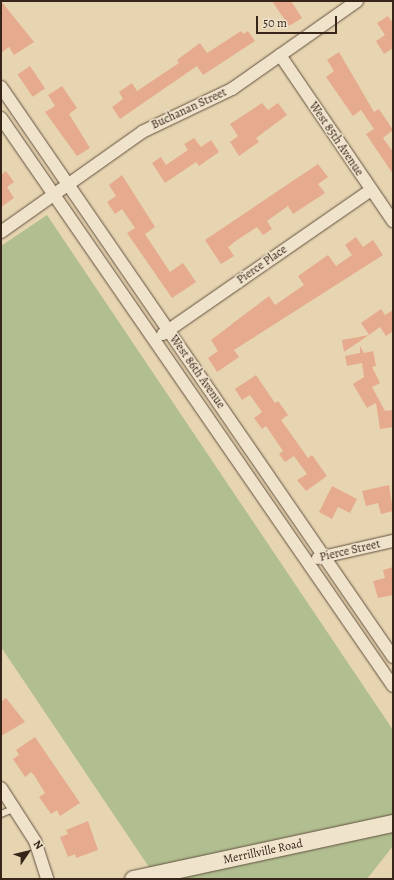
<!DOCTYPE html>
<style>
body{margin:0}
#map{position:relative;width:394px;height:880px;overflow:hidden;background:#e7d4b1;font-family:Alegreya,serif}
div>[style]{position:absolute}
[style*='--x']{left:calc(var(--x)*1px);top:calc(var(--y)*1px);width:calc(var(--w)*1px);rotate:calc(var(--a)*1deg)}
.green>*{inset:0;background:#b0be90}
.building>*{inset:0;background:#e6ab8e;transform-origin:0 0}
.roads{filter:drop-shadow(0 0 1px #63513f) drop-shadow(0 0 1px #63513f)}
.lane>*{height:6px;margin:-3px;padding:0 3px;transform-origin:3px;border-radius:3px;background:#efe3cc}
.street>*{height:12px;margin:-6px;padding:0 6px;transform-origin:6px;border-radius:6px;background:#efe3cc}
.secondary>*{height:17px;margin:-8.5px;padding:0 8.5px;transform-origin:8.5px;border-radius:8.5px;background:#efe3cc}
span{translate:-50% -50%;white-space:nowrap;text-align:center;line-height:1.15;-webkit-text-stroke:3px #efe3cc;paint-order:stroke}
.street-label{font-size:12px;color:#372519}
.frame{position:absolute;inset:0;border:2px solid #372519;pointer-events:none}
.north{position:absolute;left:8px;top:832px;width:40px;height:40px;-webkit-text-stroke:3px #efe3cc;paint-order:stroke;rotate:55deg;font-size:11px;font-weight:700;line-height:16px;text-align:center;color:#372519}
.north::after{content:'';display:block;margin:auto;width:14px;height:18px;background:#372519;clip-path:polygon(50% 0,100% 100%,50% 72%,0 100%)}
.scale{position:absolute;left:256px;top:16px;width:81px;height:18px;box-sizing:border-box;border:2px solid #372519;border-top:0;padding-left:5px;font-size:12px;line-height:14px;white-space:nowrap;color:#372519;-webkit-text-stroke:3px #efe3cc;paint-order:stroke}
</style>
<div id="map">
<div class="green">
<div style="clip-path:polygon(47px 215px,393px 730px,393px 846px,367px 879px,157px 879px,1px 647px,1px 246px)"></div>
</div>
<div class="building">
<div style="clip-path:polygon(1px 1px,34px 42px,14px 55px,9px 47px,1px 53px)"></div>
<div style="clip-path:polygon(272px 1px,291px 1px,302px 18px,289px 26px)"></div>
<div style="clip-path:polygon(388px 16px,393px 23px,393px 48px,384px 54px,376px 41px,385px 35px,377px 23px)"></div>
<div style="clip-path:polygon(241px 31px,244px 34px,248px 31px,255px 41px,203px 75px,197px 66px,120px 119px,112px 107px,123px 99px,119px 92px,132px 83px,137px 91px,179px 63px,177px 60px,200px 43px,207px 53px)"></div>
<div style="clip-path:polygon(339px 52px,374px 112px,379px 109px,393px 130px,383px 138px,393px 152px,393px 174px,366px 134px,374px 129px,361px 110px,353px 116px,326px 77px,334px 71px,327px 60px)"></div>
<div style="left:30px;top:66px;width:27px;height:15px;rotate:56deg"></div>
<div style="clip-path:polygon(62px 86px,77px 108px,69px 114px,90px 148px,77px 156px,45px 112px,55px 106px,48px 95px)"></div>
<div style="clip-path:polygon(262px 103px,268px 110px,278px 103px,287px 115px,256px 138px,259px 142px,239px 156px,230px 142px,238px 136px,230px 124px)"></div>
<div style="clip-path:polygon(194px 138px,201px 147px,211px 140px,219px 152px,199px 166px,196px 162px,165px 183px,152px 163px,161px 157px,166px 165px,188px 150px,184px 144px)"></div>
<div style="clip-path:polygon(318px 164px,328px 177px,318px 184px,325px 193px,293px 214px,288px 206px,267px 221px,272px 229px,263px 235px,257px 227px,237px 240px,228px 247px,234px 256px,221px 264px,205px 240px)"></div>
<div style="clip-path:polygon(6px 171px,14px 182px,7px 187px,14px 198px,1px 207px,1px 175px)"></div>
<div style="clip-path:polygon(122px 175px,155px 227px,145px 234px,170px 272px,183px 263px,196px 282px,172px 298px,127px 233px,135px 228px,122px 209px,115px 214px,107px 202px,116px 196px,109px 185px)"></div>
<div style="clip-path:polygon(356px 237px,363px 247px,373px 240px,383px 255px,234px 350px,239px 357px,217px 372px,208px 358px,218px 351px,211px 340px,269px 296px,275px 305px,304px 285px,298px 276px,328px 255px,336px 266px,352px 255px,345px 245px)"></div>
<div style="clip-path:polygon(381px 309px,385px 315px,393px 310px,393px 331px,386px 336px,380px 327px,369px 335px,361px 323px)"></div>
<div style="clip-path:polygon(369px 335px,344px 352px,342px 340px)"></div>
<div style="clip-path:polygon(360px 346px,364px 353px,373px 351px,376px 366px,372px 367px,380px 383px,372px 387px,385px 411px,393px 410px,393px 427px,380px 429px,376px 403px,367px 408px,353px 384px,364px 377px,362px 363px,347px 366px,345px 356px,360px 353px)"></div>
<div style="clip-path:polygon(256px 375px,275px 403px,278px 401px,288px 415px,281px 420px,308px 458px,312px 455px,327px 476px,306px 491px,297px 480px,307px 474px,294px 456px,285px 462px,279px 454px,283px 451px,266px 426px,262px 429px,254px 418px,262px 412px,250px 395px,242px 400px,235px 389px)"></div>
<div style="clip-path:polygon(389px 485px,393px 511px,381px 514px,378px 503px,366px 506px,362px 491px)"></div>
<div style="clip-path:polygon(332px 486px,357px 499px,350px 513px,338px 507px,332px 519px,319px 512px)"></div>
<div style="clip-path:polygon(393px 567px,393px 595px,378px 598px,373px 581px,385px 578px,383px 570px)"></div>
<div style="clip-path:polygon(6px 698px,25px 722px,1px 736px,1px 702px)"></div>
<div style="clip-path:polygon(35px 737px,80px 803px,60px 816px,57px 810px,51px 814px,39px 797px,45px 793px,34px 775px,31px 772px,25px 777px,13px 759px,19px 755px,16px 750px)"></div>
<div style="clip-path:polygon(88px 821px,98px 850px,76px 858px,75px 854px,68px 857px,60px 837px,68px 834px,66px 830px)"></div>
</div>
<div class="roads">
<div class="lane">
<div style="--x:1;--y:814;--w:15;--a:-23"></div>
</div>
<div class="street">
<div style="--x:280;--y:55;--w:201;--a:55.8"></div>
<div style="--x:1;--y:87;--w:692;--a:55.48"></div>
<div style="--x:1;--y:118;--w:690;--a:55.39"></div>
<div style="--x:1;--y:232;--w:173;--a:-35.3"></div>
<div style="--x:142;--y:132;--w:100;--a:-25.5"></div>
<div style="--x:232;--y:89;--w:153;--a:-35.1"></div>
<div style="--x:163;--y:334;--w:253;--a:-34.7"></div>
<div style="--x:318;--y:558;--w:77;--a:-12.8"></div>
<div style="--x:1;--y:788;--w:63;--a:57.3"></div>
<div style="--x:35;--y:841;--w:40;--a:72"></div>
</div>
<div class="secondary">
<div style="--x:133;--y:879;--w:266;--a:-12.2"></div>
</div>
</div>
<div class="street-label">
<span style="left:189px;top:109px;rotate:-25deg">Buchanan Street</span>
<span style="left:336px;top:139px;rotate:56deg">West 85th Avenue</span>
<span style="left:262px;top:265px;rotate:-35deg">Pierce Place</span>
<span style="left:197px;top:372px;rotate:55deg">West 86th Avenue</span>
<span style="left:350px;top:551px;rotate:-13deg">Pierce Street</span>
<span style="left:263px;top:852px;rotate:-12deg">Merrillville Road</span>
</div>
<div class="frame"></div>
<div class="north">N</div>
<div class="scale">50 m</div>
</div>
